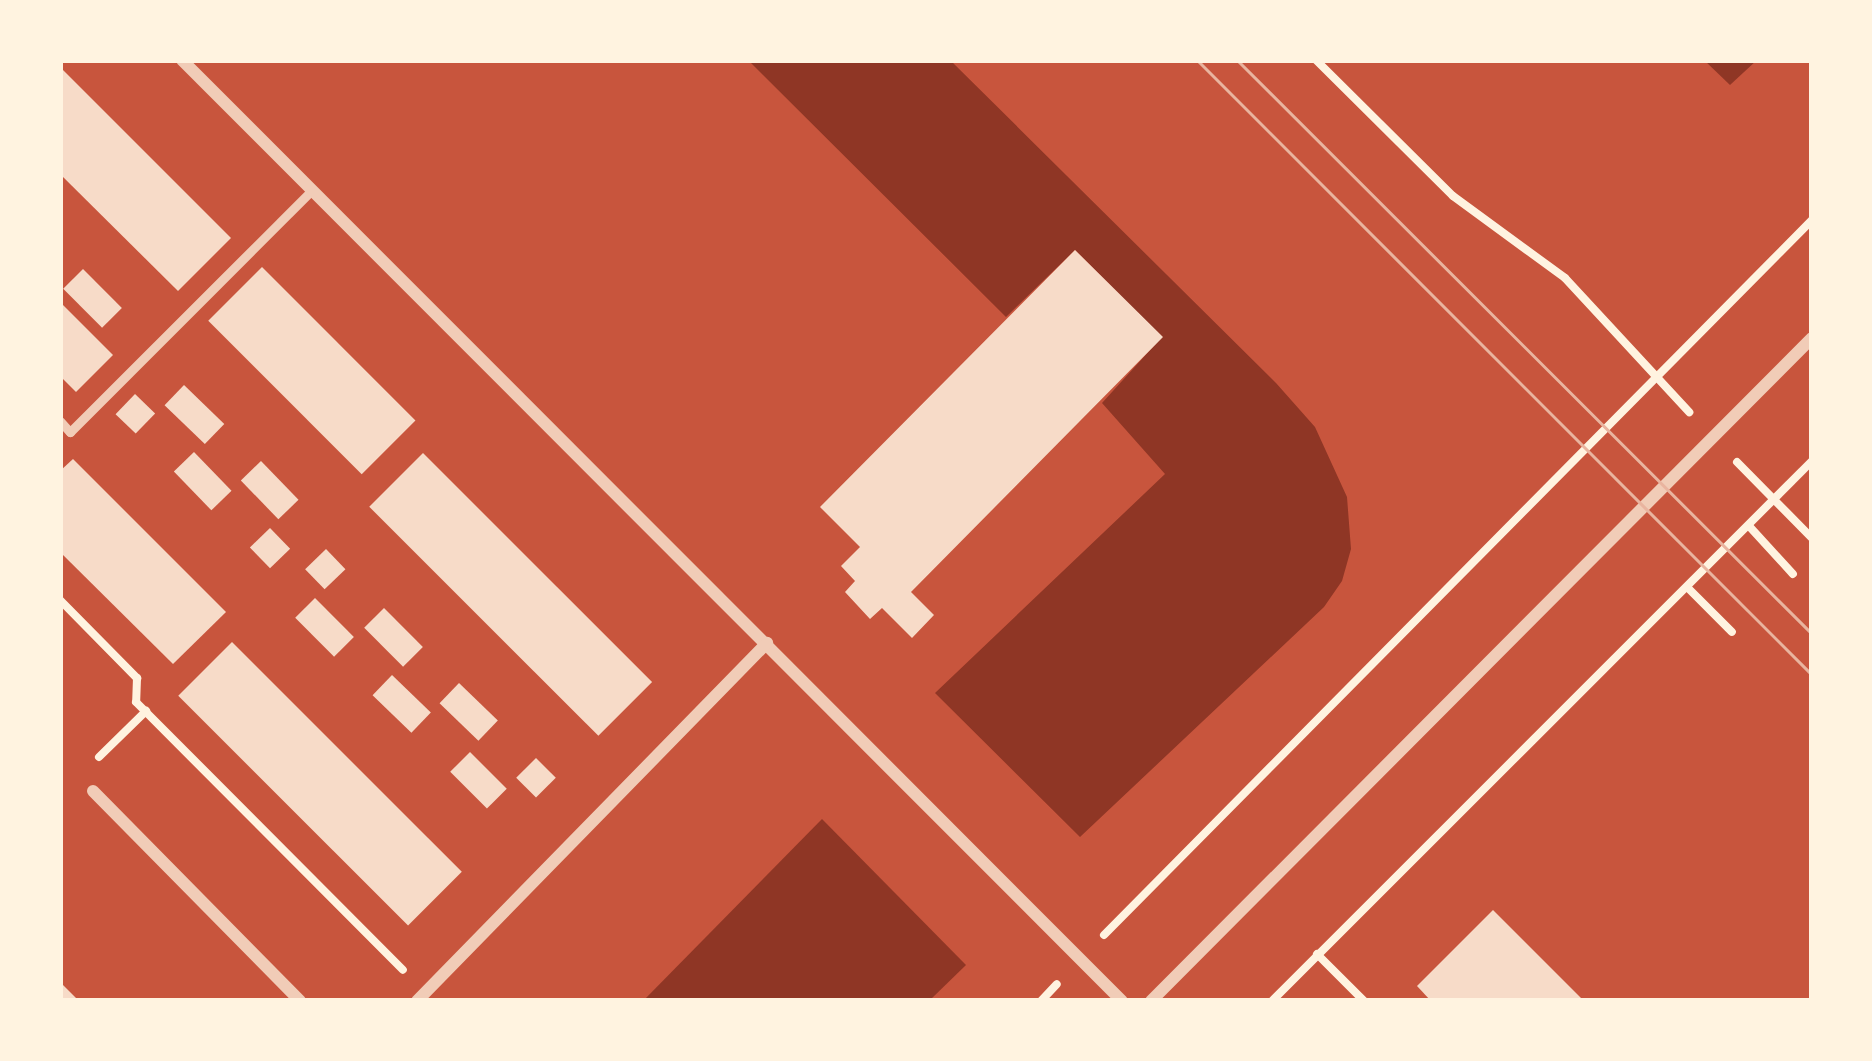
<!DOCTYPE html>
<style>
body{margin:0}
#map{position:relative;width:1872px;height:1061px;overflow:hidden;background:#c8553d;font-family:"Fira Sans Condensed",sans-serif}
div>[style]{position:absolute}
[style*='--x']{left:calc(var(--x)*1px);top:calc(var(--y)*1px);width:calc(var(--w)*1px);rotate:calc(var(--a)*1deg)}
.water>*{inset:0;background:#8f3625}
.building>*{inset:0;background:#f7dbc8;transform-origin:0 0}
.path>*{height:8px;margin:-4px;padding:0 4px;transform-origin:4px;border-radius:4px;background:#fff3e0}
.service>*{height:9px;margin:-4.5px;padding:0 4.5px;transform-origin:4.5px;border-radius:4.5px;background:#f1ccb7}
.minor>*{height:12px;margin:-6px;padding:0 6px;transform-origin:6px;border-radius:6px;background:#f1ccb7}
.tram>*{height:3px;margin:-1.5px;padding:0 1.5px;transform-origin:1.5px;border-radius:1.5px;background:#e9b49f}
span{translate:-50% -50%;white-space:nowrap;text-align:center;line-height:1.15;-webkit-text-stroke:12px #fff3e0;paint-order:stroke}
.frame{position:absolute;inset:0;border:63px solid #fff3e0;pointer-events:none}
</style>
<div id="map">
<div class="water">
<div style="clip-path:polygon(748px 60px,950px 60px,1276px 383px,1315px 427px,1347px 497px,1351px 549px,1342px 581px,1324px 607px,1080px 837px,935px 693px,1165px 474px,1102px 403px,1162px 337px,1075px 250px,1006px 317px)"></div>
<div style="clip-path:polygon(1704px 60px,1757px 60px,1730px 85px)"></div>
<div style="clip-path:polygon(822px 819px,966px 965px,929px 1001px,643px 1001px)"></div>
</div>
<div class="building">
<div style="clip-path:polygon(60px 67px,231px 238px,178px 291px,60px 174px)"></div>
<div style="clip-path:polygon(1075px 250px,1163px 337px,911px 592px,934px 615px,912px 638px,882px 608px,870px 619px,845px 592px,855px 581px,841px 566px,860px 547px,820px 507px)"></div>
<div style="left:262px;top:267px;width:217px;height:76px;rotate:45deg"></div>
<div style="left:83px;top:269px;width:55px;height:28px;rotate:45deg"></div>
<div style="clip-path:polygon(60px 302px,113px 355px,76px 392px,60px 376px)"></div>
<div style="left:184px;top:385px;width:56px;height:28px;rotate:44deg"></div>
<div style="left:135px;top:394px;width:28px;height:28px;rotate:44deg"></div>
<div style="left:194px;top:452px;width:54px;height:28px;rotate:46deg"></div>
<div style="left:423px;top:453px;width:324px;height:76px;rotate:45deg"></div>
<div style="clip-path:polygon(73px 459px,226px 612px,173px 664px,60px 552px,60px 471px)"></div>
<div style="left:261px;top:461px;width:54px;height:28px;rotate:46deg"></div>
<div style="left:270px;top:528px;width:29px;height:28px;rotate:46deg"></div>
<div style="left:326px;top:549px;width:28px;height:29px;rotate:46deg"></div>
<div style="left:315px;top:598px;width:55px;height:28px;rotate:45deg"></div>
<div style="left:384px;top:608px;width:55px;height:28px;rotate:45deg"></div>
<div style="left:232px;top:642px;width:325px;height:76px;rotate:45deg"></div>
<div style="left:392px;top:675px;width:54px;height:28px;rotate:44deg"></div>
<div style="left:459px;top:683px;width:54px;height:28px;rotate:44deg"></div>
<div style="left:470px;top:752px;width:52px;height:28px;rotate:45deg"></div>
<div style="left:536px;top:758px;width:28px;height:28px;rotate:45deg"></div>
<div style="clip-path:polygon(1493px 910px,1584px 1001px,1431px 1001px,1417px 986px)"></div>
<div style="clip-path:polygon(60px 982px,79px 1001px,60px 1001px)"></div>
</div>
<div class="path">
<div style="--x:1316;--y:60;--w:193;--a:44.8"></div>
<div style="--x:1453;--y:196;--w:139;--a:36.2"></div>
<div style="--x:1565;--y:278;--w:183;--a:47.2"></div>
<div style="--x:1737;--y:462;--w:107;--a:45.4"></div>
<div style="--x:1749;--y:526;--w:65;--a:47.5"></div>
<div style="--x:1688;--y:588;--w:62;--a:45"></div>
<div style="--x:60;--y:600;--w:110;--a:45.4"></div>
<div style="--x:137;--y:678;--w:24;--a:92"></div>
<div style="--x:136;--y:702;--w:378;--a:45.1"></div>
<div style="--x:99;--y:757;--w:66;--a:-44.4"></div>
<div style="--x:1104;--y:935;--w:1006;--a:-45.28"></div>
<div style="--x:1317;--y:954;--w:66;--a:45"></div>
<div style="--x:1041;--y:1001;--w:23;--a:-47"></div>
<div style="--x:1272;--y:1001;--w:764;--a:-45"></div>
</div>
<div class="service">
<div style="--x:60;--y:421;--w:15;--a:48"></div>
<div style="--x:70;--y:432;--w:341;--a:-45"></div>
</div>
<div class="minor">
<div style="--x:182;--y:60;--w:1330;--a:45.03"></div>
<div style="--x:93;--y:791;--w:295;--a:45.4"></div>
<div style="--x:417;--y:1001;--w:501;--a:-45.65"></div>
<div style="--x:1151;--y:1001;--w:936;--a:-45.09"></div>
</div>
<div class="tram">
<div style="--x:1197;--y:60;--w:870;--a:45"></div>
<div style="--x:1237;--y:60;--w:812;--a:44.95"></div>
</div>
<div class="frame"></div>
</div>
